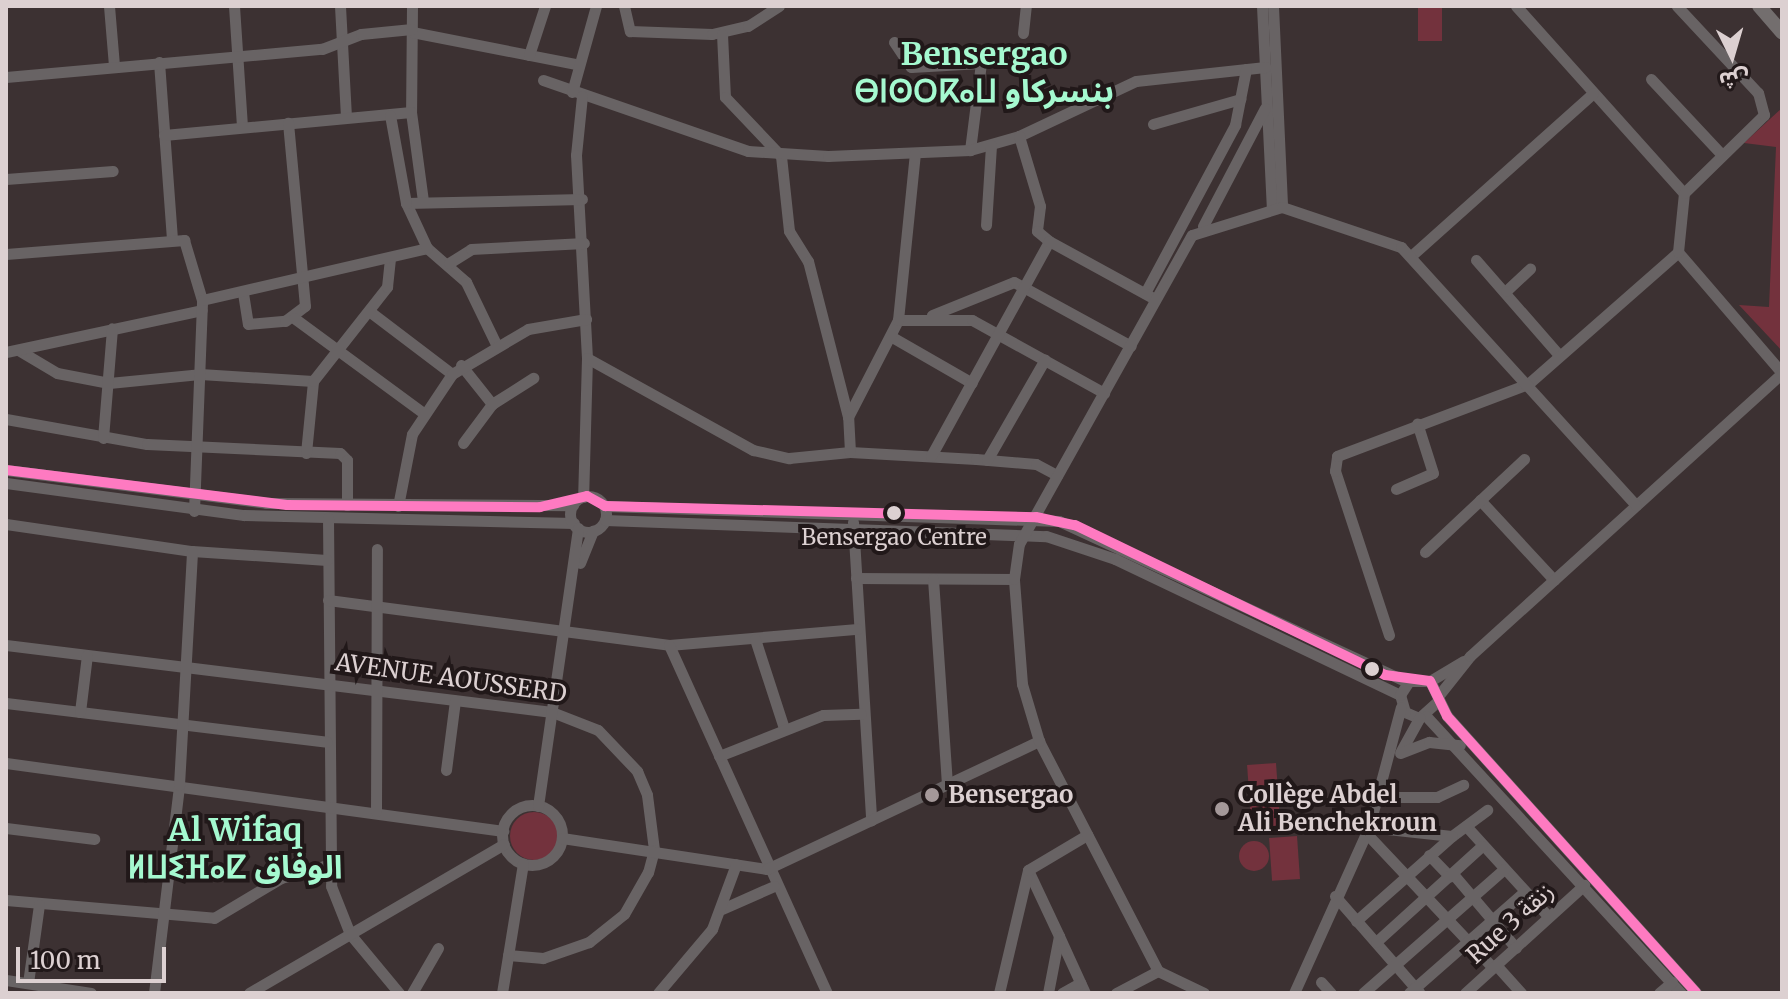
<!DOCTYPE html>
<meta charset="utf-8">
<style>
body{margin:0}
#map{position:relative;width:1788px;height:999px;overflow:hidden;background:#3c3132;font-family:Merriweather,"Noto Sans Arabic","Noto Sans Tifinagh",serif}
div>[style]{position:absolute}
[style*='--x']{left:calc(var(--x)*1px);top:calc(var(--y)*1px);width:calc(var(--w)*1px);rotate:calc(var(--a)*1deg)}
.green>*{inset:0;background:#73323d;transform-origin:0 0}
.round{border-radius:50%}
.minor>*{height:11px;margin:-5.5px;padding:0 5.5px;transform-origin:5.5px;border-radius:5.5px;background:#686364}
.minor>.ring{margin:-5.5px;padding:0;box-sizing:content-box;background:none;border:11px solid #686364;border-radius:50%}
.major>*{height:14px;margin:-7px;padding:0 7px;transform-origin:7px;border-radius:7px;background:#736e6e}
.bus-1>*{height:10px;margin:-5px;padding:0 5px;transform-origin:5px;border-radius:5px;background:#fe7ac1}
.dots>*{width:22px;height:22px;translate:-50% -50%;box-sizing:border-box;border:4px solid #211819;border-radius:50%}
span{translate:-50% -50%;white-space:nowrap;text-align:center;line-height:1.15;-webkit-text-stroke:8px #211819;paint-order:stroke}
.bus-label{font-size:22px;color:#dcd0d1}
.street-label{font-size:24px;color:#dcd0d1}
.poi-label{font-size:24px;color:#dcd0d1;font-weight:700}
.left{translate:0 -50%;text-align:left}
.district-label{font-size:32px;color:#a5f9d0;font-weight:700}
.frame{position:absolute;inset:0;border:8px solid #dcd0d1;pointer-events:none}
.north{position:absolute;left:1692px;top:16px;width:80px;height:80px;-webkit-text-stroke:6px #211819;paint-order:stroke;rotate:175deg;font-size:22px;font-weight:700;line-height:32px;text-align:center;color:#dcd0d1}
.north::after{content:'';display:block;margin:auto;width:28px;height:36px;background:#dcd0d1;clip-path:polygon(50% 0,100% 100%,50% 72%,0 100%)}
.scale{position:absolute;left:16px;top:947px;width:150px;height:36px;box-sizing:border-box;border:4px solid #dcd0d1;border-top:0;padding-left:10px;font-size:24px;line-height:28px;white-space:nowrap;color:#dcd0d1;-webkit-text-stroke:6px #211819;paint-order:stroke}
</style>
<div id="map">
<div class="green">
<div style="left:1418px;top:6px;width:24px;height:35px"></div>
<div style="clip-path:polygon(1782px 108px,1782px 351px,1739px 305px,1769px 307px,1776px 147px,1744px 143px)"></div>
<div style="left:1276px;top:763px;width:63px;height:29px;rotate:86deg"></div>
<div class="round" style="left:510px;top:812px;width:48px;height:48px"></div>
<div style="left:1297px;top:836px;width:43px;height:28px;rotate:86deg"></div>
<div class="round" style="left:1239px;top:841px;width:30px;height:30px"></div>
</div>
<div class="minor">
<div style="--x:109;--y:6;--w:60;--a:85.2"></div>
<div style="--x:234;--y:6;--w:121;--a:86.2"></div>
<div style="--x:340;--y:6;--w:111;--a:86.9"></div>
<div style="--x:412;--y:6;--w:106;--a:90.5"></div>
<div style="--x:411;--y:112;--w:90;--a:82.3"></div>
<div style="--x:624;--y:6;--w:26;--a:77"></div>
<div style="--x:630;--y:31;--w:82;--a:2.1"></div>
<div style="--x:712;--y:34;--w:37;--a:-13"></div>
<div style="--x:748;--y:26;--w:37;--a:-33"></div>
<div style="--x:1262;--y:6;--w:201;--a:87.2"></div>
<div style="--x:1273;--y:6;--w:201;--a:87.4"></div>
<div style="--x:1516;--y:6;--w:251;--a:48.1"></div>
<div style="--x:412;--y:32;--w:166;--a:11.1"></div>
<div style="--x:1023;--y:33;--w:27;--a:-84"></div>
<div style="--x:722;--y:34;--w:63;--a:87.3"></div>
<div style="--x:725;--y:97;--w:81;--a:46.5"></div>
<div style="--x:781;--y:156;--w:75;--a:83.9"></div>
<div style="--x:789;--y:231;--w:36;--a:58"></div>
<div style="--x:808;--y:261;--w:161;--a:75.6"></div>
<div style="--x:894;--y:42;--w:30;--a:56"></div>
<div style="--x:911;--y:67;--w:70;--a:-3.3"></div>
<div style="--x:981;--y:63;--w:88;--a:97.2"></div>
<div style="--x:529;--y:55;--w:52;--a:-71.9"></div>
<div style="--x:159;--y:62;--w:177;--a:85.8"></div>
<div style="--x:6;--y:77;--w:317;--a:-5.1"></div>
<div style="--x:322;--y:49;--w:42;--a:-21"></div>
<div style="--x:361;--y:34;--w:51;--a:-5.6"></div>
<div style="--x:1651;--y:79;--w:104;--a:46.9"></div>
<div style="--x:543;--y:80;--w:217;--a:19.1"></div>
<div style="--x:748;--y:151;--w:80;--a:3.6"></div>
<div style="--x:828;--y:156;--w:142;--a:-2.4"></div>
<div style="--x:970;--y:150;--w:51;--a:-15.9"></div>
<div style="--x:1019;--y:136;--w:129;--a:-25.2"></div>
<div style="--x:1136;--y:81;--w:130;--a:-6.2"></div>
<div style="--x:572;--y:92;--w:89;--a:-74.4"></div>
<div style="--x:582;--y:96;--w:59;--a:95.8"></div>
<div style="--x:576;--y:155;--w:203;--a:86.9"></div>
<div style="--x:587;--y:358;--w:139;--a:91.6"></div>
<div style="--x:1153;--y:124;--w:91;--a:-16"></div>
<div style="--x:164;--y:135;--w:248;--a:-5.3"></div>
<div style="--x:1019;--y:136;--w:73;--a:73.3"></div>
<div style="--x:1040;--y:206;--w:25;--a:97"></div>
<div style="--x:1037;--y:231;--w:16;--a:40"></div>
<div style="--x:6;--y:179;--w:107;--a:-4.3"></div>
<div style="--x:406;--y:203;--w:176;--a:-1.3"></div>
<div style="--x:986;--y:225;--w:80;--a:-86.4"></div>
<div style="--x:1203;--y:226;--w:133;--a:-62.3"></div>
<div style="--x:427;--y:248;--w:52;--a:41.1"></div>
<div style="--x:466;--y:282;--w:69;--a:64.2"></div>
<div style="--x:1678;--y:252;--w:160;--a:49.3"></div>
<div style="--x:6;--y:254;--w:179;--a:-4.5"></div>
<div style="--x:184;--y:240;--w:63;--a:73.3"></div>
<div style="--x:1411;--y:256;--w:244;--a:-41.8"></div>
<div style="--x:1476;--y:260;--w:126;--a:48.9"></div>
<div style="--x:449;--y:263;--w:26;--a:-32"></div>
<div style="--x:471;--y:249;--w:113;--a:-3"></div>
<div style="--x:1506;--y:291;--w:33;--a:-43"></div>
<div style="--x:243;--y:293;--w:31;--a:81"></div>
<div style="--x:248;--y:324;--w:37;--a:-5"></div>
<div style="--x:285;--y:321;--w:25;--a:-37"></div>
<div style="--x:305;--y:306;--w:184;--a:-95.3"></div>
<div style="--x:1145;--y:293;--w:191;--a:-61.8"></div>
<div style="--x:1235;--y:125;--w:57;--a:-78.9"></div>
<div style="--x:369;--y:311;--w:104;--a:37.2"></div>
<div style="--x:932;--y:315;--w:88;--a:-21.9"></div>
<div style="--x:1014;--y:282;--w:133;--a:28.7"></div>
<div style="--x:294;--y:318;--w:159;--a:36.3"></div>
<div style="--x:898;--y:320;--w:74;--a:0"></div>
<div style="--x:972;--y:320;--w:151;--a:28.9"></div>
<div style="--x:892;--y:337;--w:92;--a:29.9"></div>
<div style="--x:20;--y:351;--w:43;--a:30.7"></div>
<div style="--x:57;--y:373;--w:53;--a:10.9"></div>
<div style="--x:109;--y:383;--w:91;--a:-5.6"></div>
<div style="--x:200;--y:374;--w:113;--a:3.5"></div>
<div style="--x:6;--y:352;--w:200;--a:-12.1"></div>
<div style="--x:587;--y:358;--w:190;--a:29"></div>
<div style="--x:753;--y:450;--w:37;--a:13"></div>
<div style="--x:789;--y:458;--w:61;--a:-5.6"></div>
<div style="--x:850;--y:452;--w:126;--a:3.2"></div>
<div style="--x:976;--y:459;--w:60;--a:4.8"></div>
<div style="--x:1036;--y:464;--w:24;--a:28"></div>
<div style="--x:461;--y:365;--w:50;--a:51.5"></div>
<div style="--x:6;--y:419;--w:143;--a:10.1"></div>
<div style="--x:147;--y:444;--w:193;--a:2.7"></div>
<div style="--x:340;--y:453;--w:10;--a:45"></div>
<div style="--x:347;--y:460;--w:45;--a:90"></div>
<div style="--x:103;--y:438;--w:110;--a:-85.3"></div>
<div style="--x:463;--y:443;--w:49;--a:-53.4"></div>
<div style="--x:492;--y:404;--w:49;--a:-32.4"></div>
<div style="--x:850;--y:452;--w:35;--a:-93"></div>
<div style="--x:848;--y:417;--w:109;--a:-62.7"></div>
<div style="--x:898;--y:320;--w:167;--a:-84.2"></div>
<div style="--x:306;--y:453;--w:72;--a:-84.4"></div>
<div style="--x:313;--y:381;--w:120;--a:-51.8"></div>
<div style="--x:387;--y:287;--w:28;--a:-84"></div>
<div style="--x:931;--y:456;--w:245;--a:-61.2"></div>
<div style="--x:1049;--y:241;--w:121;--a:28.7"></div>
<div style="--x:987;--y:460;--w:116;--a:-60.1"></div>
<div style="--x:6;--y:470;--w:262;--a:7.2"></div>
<div style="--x:266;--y:503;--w:307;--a:0.4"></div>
<div style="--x:6;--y:483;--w:240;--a:7.7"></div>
<div style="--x:244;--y:515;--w:330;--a:1.4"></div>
<div style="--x:1396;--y:489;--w:40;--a:-23.4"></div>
<div style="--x:1433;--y:473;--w:52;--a:-107.7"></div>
<div class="ring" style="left:570px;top:496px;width:25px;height:25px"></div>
<div style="--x:1480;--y:500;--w:109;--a:47.2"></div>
<div style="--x:398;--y:506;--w:73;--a:-79"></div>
<div style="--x:412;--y:434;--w:72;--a:-56.3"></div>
<div style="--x:452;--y:374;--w:88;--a:-30.6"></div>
<div style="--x:528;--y:329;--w:59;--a:-9.8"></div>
<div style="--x:605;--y:506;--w:454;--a:1.9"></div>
<div style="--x:1059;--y:521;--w:383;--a:24.8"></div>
<div style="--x:194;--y:511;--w:211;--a:-87.8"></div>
<div style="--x:202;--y:300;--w:231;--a:-13"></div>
<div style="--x:427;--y:248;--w:50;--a:-115"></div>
<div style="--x:406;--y:203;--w:89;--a:-100.3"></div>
<div style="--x:328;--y:518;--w:368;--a:89.5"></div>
<div style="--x:331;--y:886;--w:52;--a:68.4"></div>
<div style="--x:350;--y:934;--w:77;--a:50.3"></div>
<div style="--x:605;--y:520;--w:441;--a:2.1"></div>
<div style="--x:1046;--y:536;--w:73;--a:18.4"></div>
<div style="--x:1115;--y:559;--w:316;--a:25.5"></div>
<div style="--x:853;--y:522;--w:299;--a:86.5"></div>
<div style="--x:6;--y:524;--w:188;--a:8.3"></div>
<div style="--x:192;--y:551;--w:135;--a:3.8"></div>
<div style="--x:1425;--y:552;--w:136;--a:-43.2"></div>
<div style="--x:580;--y:563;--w:35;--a:-68"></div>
<div style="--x:856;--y:578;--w:158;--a:0.4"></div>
<div style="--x:933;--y:579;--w:205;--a:86.1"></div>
<div style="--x:328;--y:600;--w:344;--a:7.5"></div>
<div style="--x:669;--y:645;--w:189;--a:-4.9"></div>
<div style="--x:1389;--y:635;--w:173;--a:-108.2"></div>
<div style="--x:1335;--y:471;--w:15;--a:-82"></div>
<div style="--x:1337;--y:456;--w:204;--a:-20.7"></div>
<div style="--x:1528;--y:384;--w:200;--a:-41.3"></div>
<div style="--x:1678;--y:252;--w:59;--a:-84.2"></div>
<div style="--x:1684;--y:193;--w:112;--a:-44.3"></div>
<div style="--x:1764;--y:115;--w:23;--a:-105"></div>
<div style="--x:1758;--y:93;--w:119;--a:-133"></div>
<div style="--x:755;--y:639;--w:94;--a:72"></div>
<div style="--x:6;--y:645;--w:550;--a:7"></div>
<div style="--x:552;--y:712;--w:49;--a:21.4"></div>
<div style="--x:598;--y:730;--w:57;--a:46.4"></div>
<div style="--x:637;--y:771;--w:26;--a:67"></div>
<div style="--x:647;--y:795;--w:55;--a:82.7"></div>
<div style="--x:654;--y:850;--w:23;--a:105"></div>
<div style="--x:648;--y:872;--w:48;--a:119.7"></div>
<div style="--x:624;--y:914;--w:45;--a:141.3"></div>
<div style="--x:589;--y:942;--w:49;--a:160.8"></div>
<div style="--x:543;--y:958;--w:35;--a:-175"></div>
<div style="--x:669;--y:645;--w:382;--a:65.6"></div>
<div style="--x:1430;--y:681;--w:39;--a:-31"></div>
<div style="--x:1439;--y:695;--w:50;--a:-51.5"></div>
<div style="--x:1470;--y:656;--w:421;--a:-42.2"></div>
<div style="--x:1439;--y:700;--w:27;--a:138"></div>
<div style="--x:1419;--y:718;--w:15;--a:-157"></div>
<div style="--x:1405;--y:712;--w:18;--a:-106"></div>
<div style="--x:1400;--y:695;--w:17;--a:-57"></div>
<div style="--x:1409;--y:681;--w:21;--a:0"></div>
<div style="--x:1430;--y:681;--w:39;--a:64"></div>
<div style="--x:1447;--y:716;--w:372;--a:48"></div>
<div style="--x:6;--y:703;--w:323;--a:6.9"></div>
<div style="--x:80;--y:712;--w:57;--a:-83"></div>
<div style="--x:1426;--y:716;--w:377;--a:47.4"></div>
<div style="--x:1401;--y:751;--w:38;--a:-61"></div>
<div style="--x:1400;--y:753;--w:31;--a:-21"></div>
<div style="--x:1429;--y:742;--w:31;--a:6"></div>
<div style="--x:719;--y:756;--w:112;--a:-21.5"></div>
<div style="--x:823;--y:715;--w:38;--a:-2"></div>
<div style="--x:6;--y:763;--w:502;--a:7.79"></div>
<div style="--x:446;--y:770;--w:70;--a:-82.6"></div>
<div style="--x:1378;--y:797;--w:59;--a:0"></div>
<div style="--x:1437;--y:797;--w:29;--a:-25"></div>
<div class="ring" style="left:502px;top:805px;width:49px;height:49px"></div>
<div style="--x:538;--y:806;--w:281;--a:-81.8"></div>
<div style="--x:376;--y:811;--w:262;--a:-89.8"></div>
<div style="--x:1466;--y:826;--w:122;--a:47.7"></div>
<div style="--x:1369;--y:827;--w:83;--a:6.2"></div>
<div style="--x:1452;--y:836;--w:44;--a:-36.6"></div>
<div style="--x:6;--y:828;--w:89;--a:7.1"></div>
<div style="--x:1366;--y:833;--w:185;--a:46.7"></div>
<div style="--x:562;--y:838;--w:207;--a:8.6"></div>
<div style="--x:767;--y:869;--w:301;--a:-25.2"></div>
<div style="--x:1429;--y:855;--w:30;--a:46"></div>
<div style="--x:1028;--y:870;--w:73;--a:64.8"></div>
<div style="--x:1453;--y:874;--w:97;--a:49.6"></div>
<div style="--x:1335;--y:896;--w:128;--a:48.8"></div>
<div style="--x:6;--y:900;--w:209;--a:4.9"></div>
<div style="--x:214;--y:918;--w:78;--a:-30.8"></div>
<div style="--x:281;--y:878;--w:49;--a:-15.5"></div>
<div style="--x:722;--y:909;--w:57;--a:-23.9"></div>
<div style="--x:1356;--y:921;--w:128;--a:-41.5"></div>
<div style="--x:1376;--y:942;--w:143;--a:-42.2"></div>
<div style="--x:1496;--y:965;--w:38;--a:48"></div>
<div style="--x:6;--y:980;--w:86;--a:8.7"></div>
<div style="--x:1321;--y:982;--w:15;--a:48"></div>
<div style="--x:28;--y:983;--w:79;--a:-82"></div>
<div style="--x:154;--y:993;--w:209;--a:-83.1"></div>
<div style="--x:179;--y:785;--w:234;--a:-86.8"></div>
<div style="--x:249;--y:993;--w:295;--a:-30.3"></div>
<div style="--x:412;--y:993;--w:52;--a:-60"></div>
<div style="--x:502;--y:993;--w:131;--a:-80.8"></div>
<div style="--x:658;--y:993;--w:84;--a:-49.8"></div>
<div style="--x:712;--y:929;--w:69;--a:-69.7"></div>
<div style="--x:999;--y:993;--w:126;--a:-76.7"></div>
<div style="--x:1028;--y:870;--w:69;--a:-30.7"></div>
<div style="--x:1048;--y:993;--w:58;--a:-79.1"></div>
<div style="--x:1059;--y:936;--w:63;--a:65.5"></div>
<div style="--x:1062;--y:993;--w:21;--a:-29"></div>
<div style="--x:1116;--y:993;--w:47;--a:-27.6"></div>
<div style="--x:1204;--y:993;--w:51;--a:-154.4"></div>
<div style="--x:1158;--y:971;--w:259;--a:-117.4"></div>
<div style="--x:1039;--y:741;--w:59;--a:-106.6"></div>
<div style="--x:1022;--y:684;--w:105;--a:-94.4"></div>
<div style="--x:1014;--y:579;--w:35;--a:-82"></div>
<div style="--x:1019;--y:544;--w:354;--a:-60.8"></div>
<div style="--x:1192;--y:235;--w:94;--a:-17.3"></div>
<div style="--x:1282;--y:207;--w:126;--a:18.6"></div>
<div style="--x:1401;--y:247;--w:349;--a:47.7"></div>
<div style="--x:1294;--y:993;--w:182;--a:-65.7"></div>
<div style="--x:1369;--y:827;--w:124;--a:-75.1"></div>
<div style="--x:1363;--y:993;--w:188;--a:-41.3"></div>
<div style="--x:1409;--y:993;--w:154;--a:-41.3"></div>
<div style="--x:1465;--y:993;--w:161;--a:-42.2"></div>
<div style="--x:1659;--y:993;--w:17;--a:-40"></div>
</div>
<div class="major">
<div style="--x:1759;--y:6;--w:35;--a:49"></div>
</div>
<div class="bus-1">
<div style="--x:6;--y:470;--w:283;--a:7.1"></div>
<div style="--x:287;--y:505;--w:253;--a:0.5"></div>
<div style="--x:540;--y:507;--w:48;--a:-13.2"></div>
<div style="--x:587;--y:496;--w:21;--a:29"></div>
<div style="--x:605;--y:506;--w:431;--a:1.5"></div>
<div style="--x:1036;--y:517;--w:40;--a:12"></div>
<div style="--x:1075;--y:525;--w:344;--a:25.8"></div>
<div style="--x:1385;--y:675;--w:45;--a:7.6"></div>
<div style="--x:1430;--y:681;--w:39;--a:64"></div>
<div style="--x:1447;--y:716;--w:372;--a:48"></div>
</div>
<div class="dots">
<div style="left:894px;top:513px;background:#dcd0d1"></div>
<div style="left:1372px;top:669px;background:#dcd0d1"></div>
<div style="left:932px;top:795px;background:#a49899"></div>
<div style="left:1222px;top:809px;background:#a49899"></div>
</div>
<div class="bus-label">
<span style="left:894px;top:538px">Bensergao Centre</span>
</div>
<div class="street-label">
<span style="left:451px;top:678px;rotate:8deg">AVENUE AOUSSERD</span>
<span style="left:1510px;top:923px;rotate:-42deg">Rue 3 زنقة</span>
</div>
<div class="poi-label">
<span class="left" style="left:948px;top:795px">Bensergao</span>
<span class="left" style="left:1238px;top:809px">Collège Abdel<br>Ali Benchekroun</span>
</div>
<div class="district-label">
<span style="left:984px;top:73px">Bensergao<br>ⴱⵏⵙⵔⴽⴰⵡ بنسركاو</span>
<span style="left:235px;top:849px">Al Wifaq<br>ⵍⵡⵉⴼⴰⵇ الوفاق</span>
</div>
<div class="frame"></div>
<div class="north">ش</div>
<div class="scale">100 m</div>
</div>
